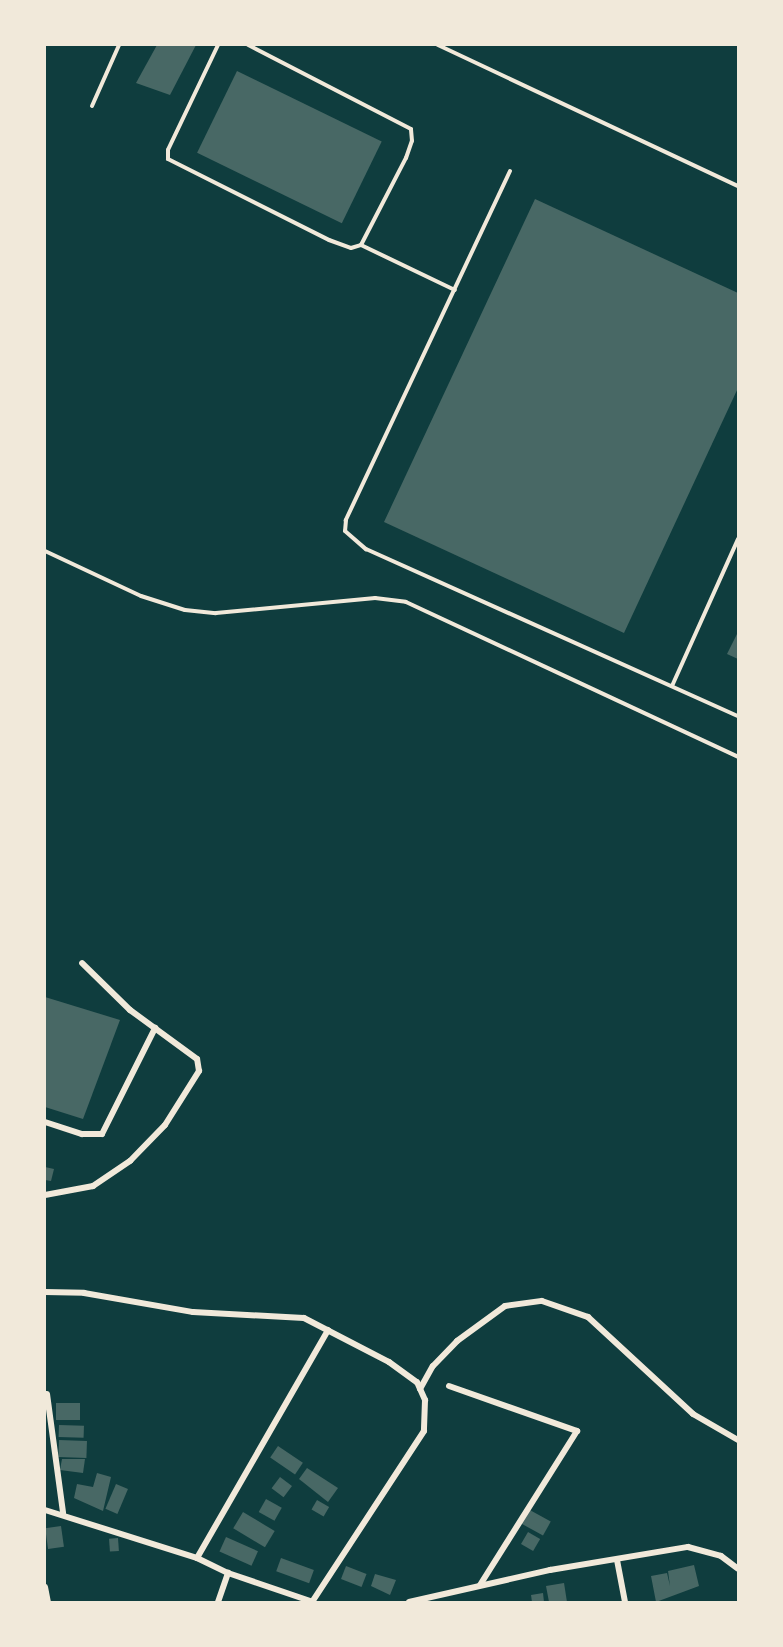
<!DOCTYPE html>
<style>
body{margin:0}
#map{position:relative;width:783px;height:1647px;overflow:hidden;background:#0f3d3e;font-family:"IBM Plex Serif",serif}
div>[style]{position:absolute}
[style*='--x']{left:calc(var(--x)*1px);top:calc(var(--y)*1px);width:calc(var(--w)*1px);rotate:calc(var(--a)*1deg)}
.building>*{inset:0;background:#486865;transform-origin:0 0}
.service>*{height:4px;margin:-2px;padding:0 2px;transform-origin:2px;border-radius:2px;background:#f1e9da}
.minor>*{height:6px;margin:-3px;padding:0 3px;transform-origin:3px;border-radius:3px;background:#f1e9da}
span{translate:-50% -50%;white-space:nowrap;text-align:center;line-height:1.15;-webkit-text-stroke:5px #f1e9da;paint-order:stroke}
.frame{position:absolute;inset:0;border:46px solid #f1e9da;pointer-events:none}
</style>
<div id="map">
<div class="building">
<div style="clip-path:polygon(157px 45px,196px 45px,170px 95px,136px 83px)"></div>
<div style="left:237px;top:71px;width:161px;height:91px;rotate:26deg"></div>
<div style="clip-path:polygon(535px 199px,738px 293px,738px 388px,624px 633px,384px 522px)"></div>
<div style="clip-path:polygon(738px 632px,738px 659px,727px 654px)"></div>
<div style="clip-path:polygon(45px 997px,120px 1020px,83px 1119px,45px 1107px)"></div>
<div style="clip-path:polygon(45px 1167px,54px 1169px,51px 1181px,45px 1180px)"></div>
<div style="left:80px;top:1403px;width:17px;height:24px;rotate:90deg"></div>
<div style="left:59px;top:1425px;width:25px;height:12px;rotate:2deg"></div>
<div style="left:59px;top:1440px;width:28px;height:17px;rotate:2deg"></div>
<div style="left:278px;top:1446px;width:30px;height:14px;rotate:34deg"></div>
<div style="clip-path:polygon(62px 1459px,85px 1459px,83px 1473px,60px 1470px)"></div>
<div style="clip-path:polygon(307px 1468px,338px 1488px,328px 1502px,299px 1479px)"></div>
<div style="clip-path:polygon(97px 1473px,111px 1477px,103px 1511px,74px 1498px,77px 1484px,93px 1487px)"></div>
<div style="left:280px;top:1477px;width:15px;height:14px;rotate:37deg"></div>
<div style="left:116px;top:1484px;width:13px;height:27px;rotate:23deg"></div>
<div style="left:266px;top:1499px;width:18px;height:15px;rotate:29deg"></div>
<div style="left:317px;top:1500px;width:14px;height:11px;rotate:30deg"></div>
<div style="left:528px;top:1509px;width:26px;height:16px;rotate:29deg"></div>
<div style="left:243px;top:1512px;width:37px;height:19px;rotate:31deg"></div>
<div style="left:61px;top:1526px;width:21px;height:16px;rotate:82deg"></div>
<div style="left:528px;top:1532px;width:14px;height:14px;rotate:30deg"></div>
<div style="left:226px;top:1537px;width:35px;height:16px;rotate:24deg"></div>
<div style="left:118px;top:1538px;width:13px;height:9px;rotate:86deg"></div>
<div style="left:281px;top:1558px;width:35px;height:14px;rotate:20deg"></div>
<div style="clip-path:polygon(694px 1565px,699px 1586px,656px 1602px,651px 1576px,667px 1573px,670px 1586px,668px 1571px)"></div>
<div style="left:346px;top:1566px;width:22px;height:14px;rotate:21deg"></div>
<div style="clip-path:polygon(375px 1574px,396px 1580px,390px 1595px,371px 1586px)"></div>
<div style="clip-path:polygon(564px 1583px,567px 1602px,549px 1602px,546px 1586px)"></div>
<div style="clip-path:polygon(543px 1593px,544px 1602px,532px 1602px,531px 1595px)"></div>
</div>
<div class="service">
<div style="--x:218;--y:45;--w:116;--a:115.5"></div>
<div style="--x:168;--y:150;--w:9;--a:90"></div>
<div style="--x:168;--y:159;--w:180;--a:26.7"></div>
<div style="--x:329;--y:240;--w:23;--a:20"></div>
<div style="--x:351;--y:248;--w:10;--a:-17"></div>
<div style="--x:361;--y:245;--w:98;--a:-62.7"></div>
<div style="--x:406;--y:158;--w:18;--a:-71"></div>
<div style="--x:412;--y:141;--w:12;--a:-95"></div>
<div style="--x:411;--y:129;--w:183;--a:-152.7"></div>
<div style="--x:438;--y:45;--w:331;--a:25.2"></div>
<div style="--x:92;--y:106;--w:67;--a:-66.1"></div>
<div style="--x:510;--y:171;--w:386;--a:115.2"></div>
<div style="--x:346;--y:520;--w:11;--a:95"></div>
<div style="--x:345;--y:531;--w:28;--a:41"></div>
<div style="--x:366;--y:549;--w:408;--a:24.2"></div>
<div style="--x:361;--y:245;--w:104;--a:25.6"></div>
<div style="--x:45;--y:551;--w:106;--a:25.1"></div>
<div style="--x:141;--y:596;--w:46;--a:17.7"></div>
<div style="--x:185;--y:610;--w:31;--a:6"></div>
<div style="--x:216;--y:613;--w:160;--a:-5.4"></div>
<div style="--x:375;--y:598;--w:31;--a:7"></div>
<div style="--x:406;--y:602;--w:366;--a:25"></div>
<div style="--x:672;--y:686;--w:161;--a:-65.8"></div>
</div>
<div class="minor">
<div style="--x:45;--y:1122;--w:39;--a:18"></div>
<div style="--x:82;--y:1134;--w:20;--a:0"></div>
<div style="--x:102;--y:1134;--w:119;--a:-63.4"></div>
<div style="--x:45;--y:1195;--w:49;--a:-10.6"></div>
<div style="--x:93;--y:1186;--w:45;--a:-34"></div>
<div style="--x:130;--y:1161;--w:50;--a:-45.8"></div>
<div style="--x:165;--y:1125;--w:64;--a:-57.8"></div>
<div style="--x:199;--y:1071;--w:12;--a:-99"></div>
<div style="--x:197;--y:1059;--w:83;--a:-143.8"></div>
<div style="--x:130;--y:1010;--w:67;--a:-135.6"></div>
<div style="--x:45;--y:1292;--w:39;--a:1"></div>
<div style="--x:84;--y:1293;--w:111;--a:9.9"></div>
<div style="--x:193;--y:1312;--w:111;--a:3.1"></div>
<div style="--x:304;--y:1318;--w:96;--a:27.4"></div>
<div style="--x:389;--y:1362;--w:34;--a:36"></div>
<div style="--x:417;--y:1382;--w:20;--a:66"></div>
<div style="--x:425;--y:1400;--w:31;--a:92"></div>
<div style="--x:424;--y:1431;--w:204;--a:123.2"></div>
<div style="--x:449;--y:1386;--w:136;--a:19.4"></div>
<div style="--x:577;--y:1431;--w:182;--a:122.2"></div>
<div style="--x:420;--y:1389;--w:26;--a:-61"></div>
<div style="--x:433;--y:1366;--w:35;--a:-46"></div>
<div style="--x:457;--y:1341;--w:59;--a:-36.1"></div>
<div style="--x:505;--y:1306;--w:37;--a:-8"></div>
<div style="--x:542;--y:1301;--w:49;--a:19.2"></div>
<div style="--x:588;--y:1317;--w:143;--a:42.7"></div>
<div style="--x:693;--y:1414;--w:52;--a:30"></div>
<div style="--x:47;--y:1394;--w:120;--a:82.3"></div>
<div style="--x:45;--y:1510;--w:159;--a:17.5"></div>
<div style="--x:197;--y:1558;--w:34;--a:26"></div>
<div style="--x:228;--y:1573;--w:90;--a:18.8"></div>
<div style="--x:197;--y:1558;--w:263;--a:-60.1"></div>
<div style="--x:617;--y:1560;--w:43;--a:79.2"></div>
<div style="--x:45;--y:1587;--w:15;--a:79"></div>
<div style="--x:218;--y:1602;--w:31;--a:-71"></div>
<div style="--x:409;--y:1602;--w:145;--a:-12.8"></div>
<div style="--x:550;--y:1570;--w:140;--a:-9.5"></div>
<div style="--x:688;--y:1547;--w:34;--a:15"></div>
<div style="--x:721;--y:1556;--w:21;--a:37"></div>
</div>
<div class="frame"></div>
</div>
